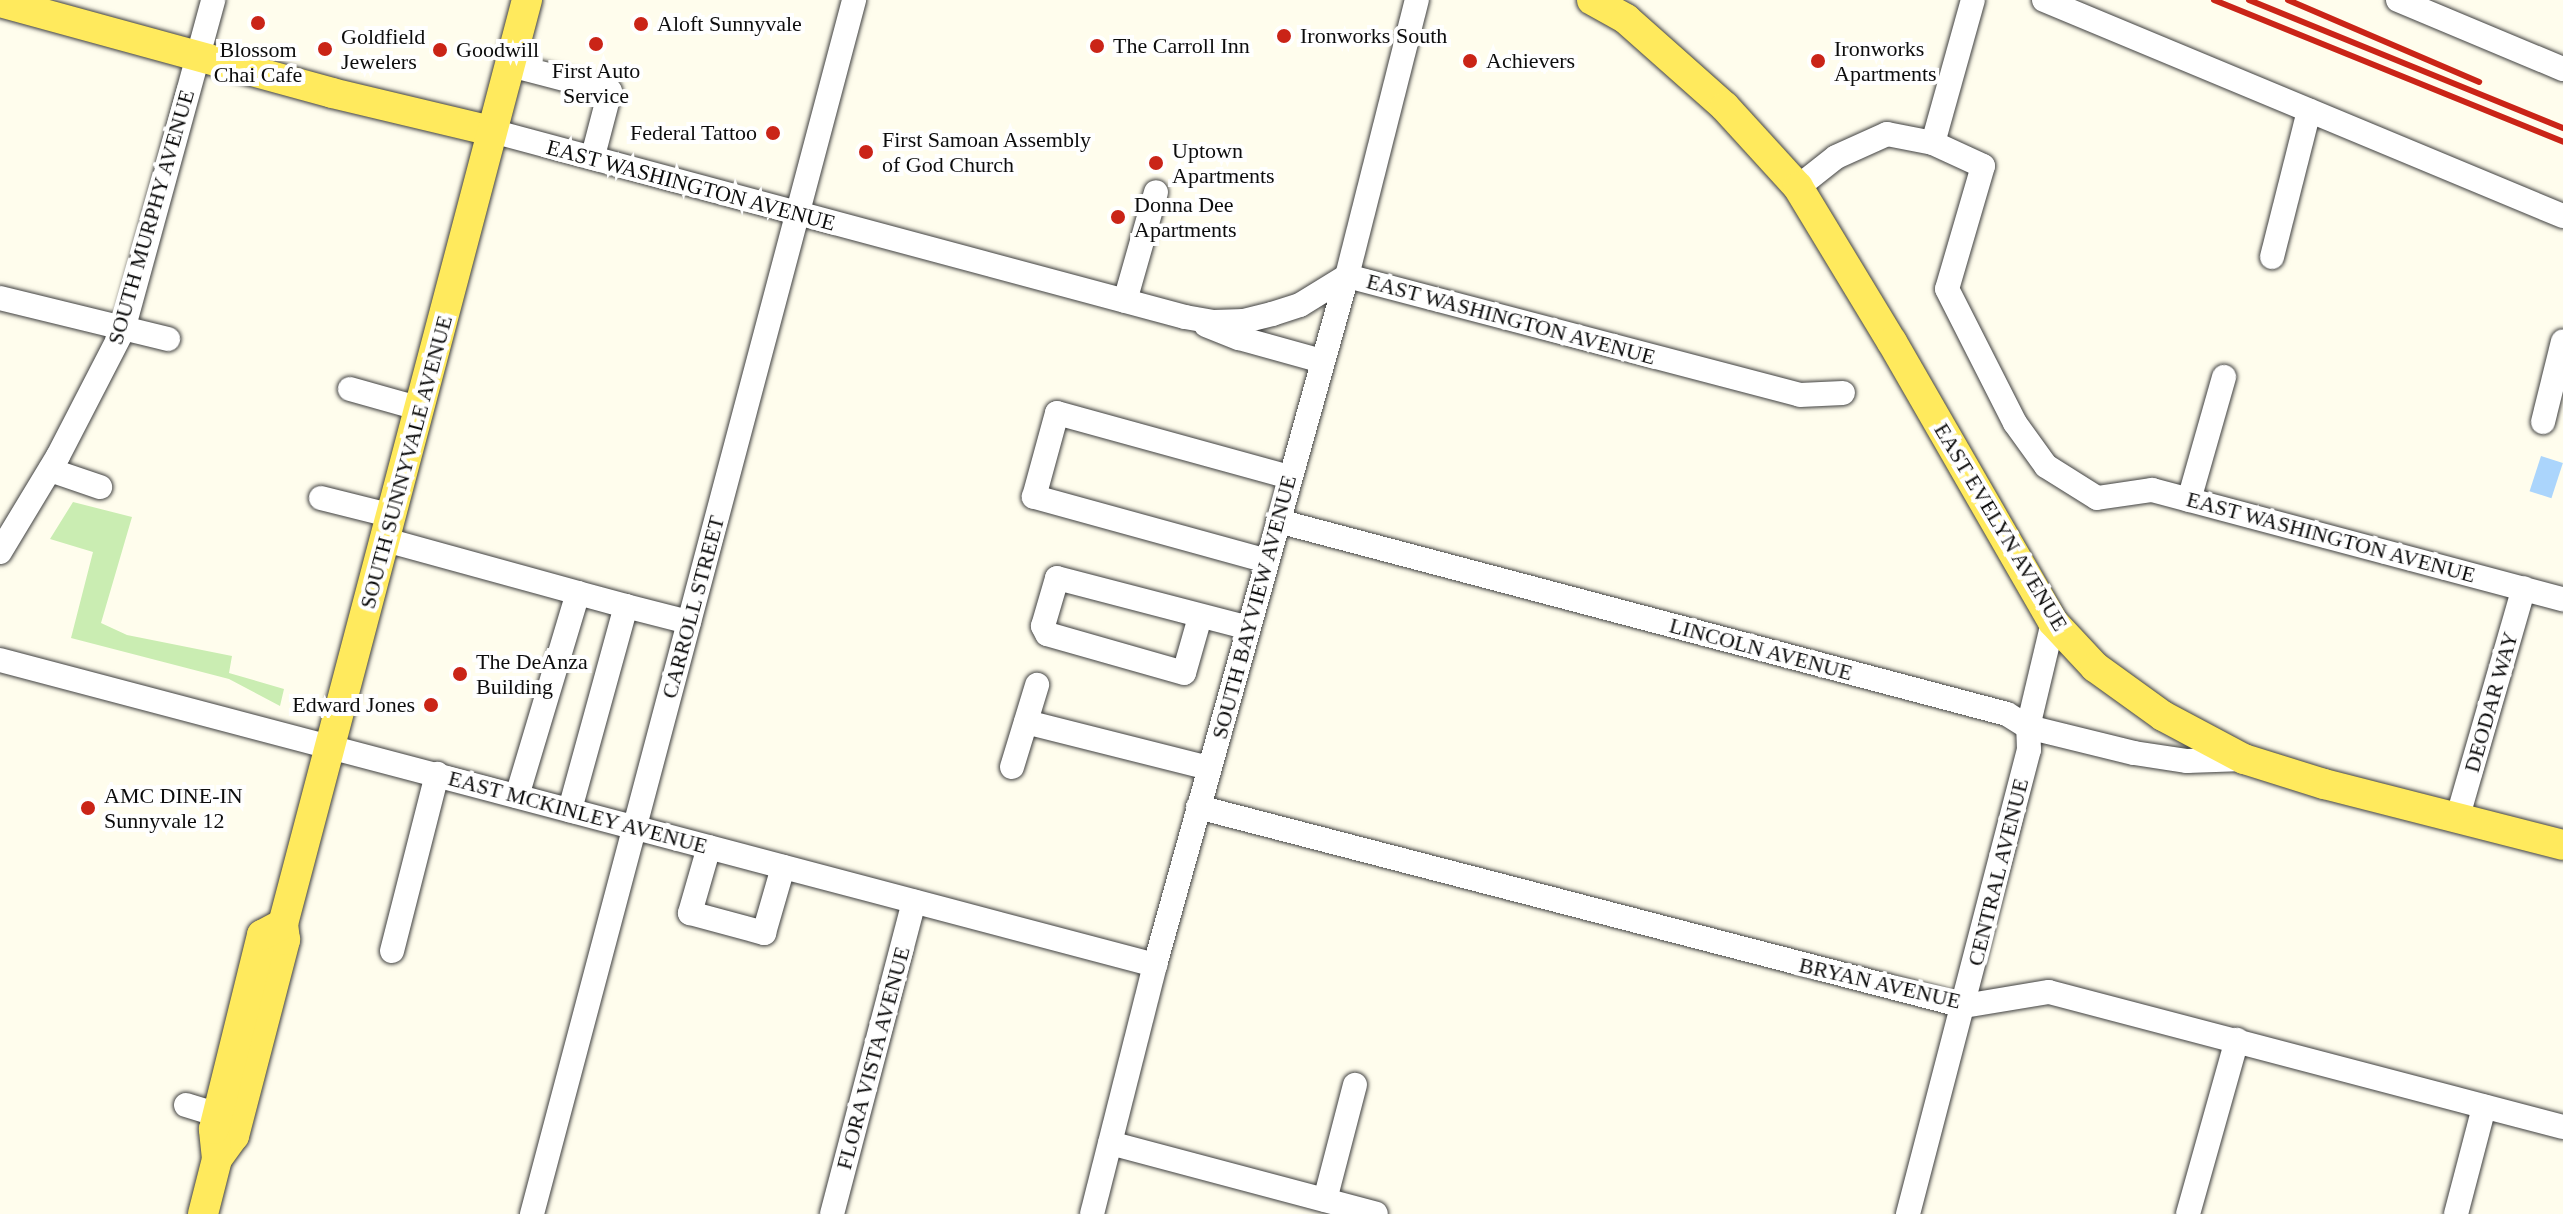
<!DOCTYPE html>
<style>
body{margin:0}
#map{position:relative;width:2563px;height:1214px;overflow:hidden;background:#fffded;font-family:Georgia,serif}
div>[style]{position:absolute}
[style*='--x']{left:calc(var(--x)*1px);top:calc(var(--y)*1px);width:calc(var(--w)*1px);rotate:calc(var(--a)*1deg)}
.green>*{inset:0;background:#caedb2}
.water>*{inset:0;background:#abd5fc;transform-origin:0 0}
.roads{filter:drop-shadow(0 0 2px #404040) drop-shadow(0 0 2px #404040)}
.minor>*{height:24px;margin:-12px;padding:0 12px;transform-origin:12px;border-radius:12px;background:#fff}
.major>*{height:30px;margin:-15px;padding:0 15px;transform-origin:15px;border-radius:15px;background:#ffea5d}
.rail>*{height:6px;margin:-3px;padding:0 3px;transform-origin:3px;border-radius:3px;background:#ca2417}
.dots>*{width:22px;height:22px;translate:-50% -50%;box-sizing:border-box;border:4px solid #fff;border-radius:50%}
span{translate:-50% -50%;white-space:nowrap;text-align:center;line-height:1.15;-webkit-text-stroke:8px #fff;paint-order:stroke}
.poi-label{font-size:22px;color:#0d0d0d}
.left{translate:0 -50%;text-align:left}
.right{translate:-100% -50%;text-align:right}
.street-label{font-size:22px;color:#0d0d0d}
</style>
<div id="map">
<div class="green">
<div style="clip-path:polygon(73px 502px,132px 517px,101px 623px,127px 635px,232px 656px,229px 673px,284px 689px,280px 706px,229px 679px,71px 638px,93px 552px,50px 539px)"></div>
</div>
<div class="water">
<div style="left:2541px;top:456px;width:23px;height:37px;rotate:18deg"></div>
</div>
<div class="roads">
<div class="minor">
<div style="--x:2044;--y:0;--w:562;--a:22.6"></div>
<div style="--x:2398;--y:0;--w:179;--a:22.7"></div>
<div style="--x:510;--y:65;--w:103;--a:14.6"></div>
<div style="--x:610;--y:91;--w:67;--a:104.7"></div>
<div style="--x:492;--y:131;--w:718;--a:15.02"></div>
<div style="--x:1185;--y:317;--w:29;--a:10"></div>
<div style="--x:1214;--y:322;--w:30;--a:-2"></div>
<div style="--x:1244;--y:321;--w:29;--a:-14"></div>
<div style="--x:1272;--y:314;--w:29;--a:-18"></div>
<div style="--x:1300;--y:305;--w:55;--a:-31.7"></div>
<div style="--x:1347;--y:276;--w:468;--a:14.7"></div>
<div style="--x:1800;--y:395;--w:43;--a:-2.7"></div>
<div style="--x:1933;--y:143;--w:148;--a:-74.4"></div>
<div style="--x:1798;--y:187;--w:48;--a:-38.3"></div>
<div style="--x:1836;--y:157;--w:56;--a:-24.3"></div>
<div style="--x:1887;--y:134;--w:47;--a:11.1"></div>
<div style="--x:1933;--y:143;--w:55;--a:24.7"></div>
<div style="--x:1983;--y:166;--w:128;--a:106.3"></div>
<div style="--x:1947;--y:289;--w:150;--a:63.1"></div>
<div style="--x:2015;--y:423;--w:53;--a:54.2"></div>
<div style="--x:2046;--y:466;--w:60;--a:32.1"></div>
<div style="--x:2097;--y:498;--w:56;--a:-8.3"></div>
<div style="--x:2152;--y:490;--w:425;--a:14.9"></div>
<div style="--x:2272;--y:257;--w:151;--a:-75.8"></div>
<div style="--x:0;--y:298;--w:173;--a:13.7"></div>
<div style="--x:1125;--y:301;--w:113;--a:-74.1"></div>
<div style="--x:1206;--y:325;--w:35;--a:22"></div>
<div style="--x:1239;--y:338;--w:86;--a:15.5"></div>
<div style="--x:350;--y:389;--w:74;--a:15.7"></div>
<div style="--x:2543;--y:422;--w:83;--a:-76.1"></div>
<div style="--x:50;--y:470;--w:53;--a:18.8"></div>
<div style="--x:321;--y:498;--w:74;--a:14"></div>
<div style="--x:2189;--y:500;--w:128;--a:-74.1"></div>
<div style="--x:1278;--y:521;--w:754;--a:14.83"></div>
<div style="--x:2007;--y:714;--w:25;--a:32"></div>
<div style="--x:2028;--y:727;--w:109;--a:13.8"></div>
<div style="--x:2134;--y:753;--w:54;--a:8.6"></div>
<div style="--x:2187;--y:761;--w:57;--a:-2"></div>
<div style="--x:386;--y:540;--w:199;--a:15.4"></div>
<div style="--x:0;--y:552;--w:112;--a:-58.9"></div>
<div style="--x:58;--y:456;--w:142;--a:-62.7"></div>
<div style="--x:123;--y:330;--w:342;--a:-74.7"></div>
<div style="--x:1267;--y:561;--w:242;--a:-164.6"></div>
<div style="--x:1034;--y:497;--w:87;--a:-74.7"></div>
<div style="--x:1057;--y:413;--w:242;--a:15.4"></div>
<div style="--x:626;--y:606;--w:65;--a:14.3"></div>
<div style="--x:1200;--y:617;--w:58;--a:105.9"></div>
<div style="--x:1184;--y:673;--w:142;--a:-164.1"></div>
<div style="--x:1047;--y:634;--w:9;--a:-117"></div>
<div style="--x:1043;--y:626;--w:50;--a:-73.7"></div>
<div style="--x:1057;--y:578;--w:198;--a:14.6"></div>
<div style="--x:0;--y:660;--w:1195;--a:14.79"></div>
<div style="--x:1026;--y:722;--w:189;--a:14.1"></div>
<div style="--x:1012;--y:767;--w:86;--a:-73"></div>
<div style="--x:517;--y:796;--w:212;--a:-73.3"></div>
<div style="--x:578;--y:593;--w:50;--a:15.2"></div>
<div style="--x:626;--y:606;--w:212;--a:105.4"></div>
<div style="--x:1198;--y:807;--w:791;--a:14.56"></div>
<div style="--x:1964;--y:1006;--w:86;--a:-9.4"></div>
<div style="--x:2049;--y:992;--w:531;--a:14.72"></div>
<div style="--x:2458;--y:816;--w:237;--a:-73.9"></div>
<div style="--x:709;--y:847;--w:69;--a:106.1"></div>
<div style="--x:690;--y:913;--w:77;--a:15.1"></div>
<div style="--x:764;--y:933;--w:69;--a:-73.9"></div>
<div style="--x:392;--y:951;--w:183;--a:-75.7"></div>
<div style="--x:186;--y:1105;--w:34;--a:17"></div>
<div style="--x:1110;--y:1143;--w:275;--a:14.9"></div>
<div style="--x:1325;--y:1200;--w:119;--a:-75.4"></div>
<div style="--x:532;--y:1214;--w:1256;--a:-75.14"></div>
<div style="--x:832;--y:1214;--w:323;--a:-75.3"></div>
<div style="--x:1092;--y:1214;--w:257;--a:-75.8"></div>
<div style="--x:1155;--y:965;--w:715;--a:-74.43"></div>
<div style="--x:1347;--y:276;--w:285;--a:-75.8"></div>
<div style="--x:1908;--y:1214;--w:480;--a:-75.4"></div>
<div style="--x:2029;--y:750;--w:23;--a:-92"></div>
<div style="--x:2028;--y:727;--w:108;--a:-76.6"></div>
<div style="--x:2188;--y:1214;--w:181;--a:-74.3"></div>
<div style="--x:2456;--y:1214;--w:111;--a:-75.3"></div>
</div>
<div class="major">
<div style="--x:1592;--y:0;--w:39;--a:29"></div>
<div style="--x:1626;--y:19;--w:132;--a:41.6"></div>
<div style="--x:1725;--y:107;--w:108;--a:47.6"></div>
<div style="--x:1798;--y:187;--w:181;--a:58.8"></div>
<div style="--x:1892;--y:342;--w:323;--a:60.1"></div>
<div style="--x:2053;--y:622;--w:62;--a:47"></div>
<div style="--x:2095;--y:667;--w:84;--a:35.8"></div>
<div style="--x:2163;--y:716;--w:92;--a:28"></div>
<div style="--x:2244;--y:759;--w:84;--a:17.4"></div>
<div style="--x:2324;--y:784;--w:247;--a:14.3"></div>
<div style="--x:0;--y:2;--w:344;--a:15.3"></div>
<div style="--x:332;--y:93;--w:164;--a:13.4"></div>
<div style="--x:217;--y:1159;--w:29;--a:-54"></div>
<div style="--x:234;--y:1136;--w:203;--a:-75.4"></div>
<div style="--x:285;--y:940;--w:16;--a:-97"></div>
<div style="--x:283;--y:924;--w:956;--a:-75.21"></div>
<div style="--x:203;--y:1214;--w:57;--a:-75.7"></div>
<div style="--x:217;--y:1159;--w:30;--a:-96"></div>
<div style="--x:214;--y:1129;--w:200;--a:-76.1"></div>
<div style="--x:262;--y:935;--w:24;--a:-28"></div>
</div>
</div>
<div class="rail">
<div style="--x:2214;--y:0;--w:377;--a:22.1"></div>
<div style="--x:2249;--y:0;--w:339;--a:22.2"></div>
<div style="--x:2288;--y:0;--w:208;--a:23.2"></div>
</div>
<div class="dots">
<div style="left:258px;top:23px;background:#ca2417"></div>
<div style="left:641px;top:24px;background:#ca2417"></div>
<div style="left:1284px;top:36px;background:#ca2417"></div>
<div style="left:596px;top:44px;background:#ca2417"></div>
<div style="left:1097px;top:46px;background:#ca2417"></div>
<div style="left:325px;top:49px;background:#ca2417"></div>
<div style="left:440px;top:50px;background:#ca2417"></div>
<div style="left:1470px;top:61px;background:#ca2417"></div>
<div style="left:1818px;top:61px;background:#ca2417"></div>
<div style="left:773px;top:133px;background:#ca2417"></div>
<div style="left:866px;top:152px;background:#ca2417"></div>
<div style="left:1156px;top:163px;background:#ca2417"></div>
<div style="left:1118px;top:217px;background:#ca2417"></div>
<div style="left:460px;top:674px;background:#ca2417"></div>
<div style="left:431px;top:705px;background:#ca2417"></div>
<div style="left:88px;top:808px;background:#ca2417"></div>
</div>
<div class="poi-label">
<span class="left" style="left:657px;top:24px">Aloft Sunnyvale</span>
<span class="left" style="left:341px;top:49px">Goldfield<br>Jewelers</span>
<span class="left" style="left:1300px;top:36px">Ironworks South</span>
<span class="left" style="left:1113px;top:46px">The Carroll Inn</span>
<span class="left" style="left:1834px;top:61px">Ironworks<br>Apartments</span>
<span style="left:258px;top:62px">Blossom<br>Chai Cafe</span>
<span class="left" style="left:456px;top:50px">Goodwill</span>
<span class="left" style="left:1486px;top:61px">Achievers</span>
<span style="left:596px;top:83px">First Auto<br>Service</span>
<span class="right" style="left:757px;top:133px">Federal Tattoo</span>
<span class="left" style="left:882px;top:152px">First Samoan Assembly<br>of God Church</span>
<span class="left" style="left:1172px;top:163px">Uptown<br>Apartments</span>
<span class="left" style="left:1134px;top:217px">Donna Dee<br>Apartments</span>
<span class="left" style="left:476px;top:674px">The DeAnza<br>Building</span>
<span class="right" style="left:415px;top:705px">Edward Jones</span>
<span class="left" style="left:104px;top:808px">AMC DINE-IN<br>Sunnyvale 12</span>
</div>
<div class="street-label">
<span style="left:691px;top:185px;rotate:15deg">EAST WASHINGTON AVENUE</span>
<span style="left:151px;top:217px;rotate:-74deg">SOUTH MURPHY AVENUE</span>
<span style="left:1511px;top:319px;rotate:15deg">EAST WASHINGTON AVENUE</span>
<span style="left:406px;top:462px;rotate:-75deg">SOUTH SUNNYVALE AVENUE</span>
<span style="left:2001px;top:527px;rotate:59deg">EAST EVELYN AVENUE</span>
<span style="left:2331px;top:537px;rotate:15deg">EAST WASHINGTON AVENUE</span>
<span style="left:693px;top:607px;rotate:-75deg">CARROLL STREET</span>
<span style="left:1254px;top:607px;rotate:-75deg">SOUTH BAYVIEW AVENUE</span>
<span style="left:1761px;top:649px;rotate:15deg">LINCOLN AVENUE</span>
<span style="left:2491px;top:702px;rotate:-74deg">DEODAR WAY</span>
<span style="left:578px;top:812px;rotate:15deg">EAST MCKINLEY AVENUE</span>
<span style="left:1998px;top:872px;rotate:-76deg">CENTRAL AVENUE</span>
<span style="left:1880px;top:983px;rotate:13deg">BRYAN AVENUE</span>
<span style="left:873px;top:1058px;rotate:-75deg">FLORA VISTA AVENUE</span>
</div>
</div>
